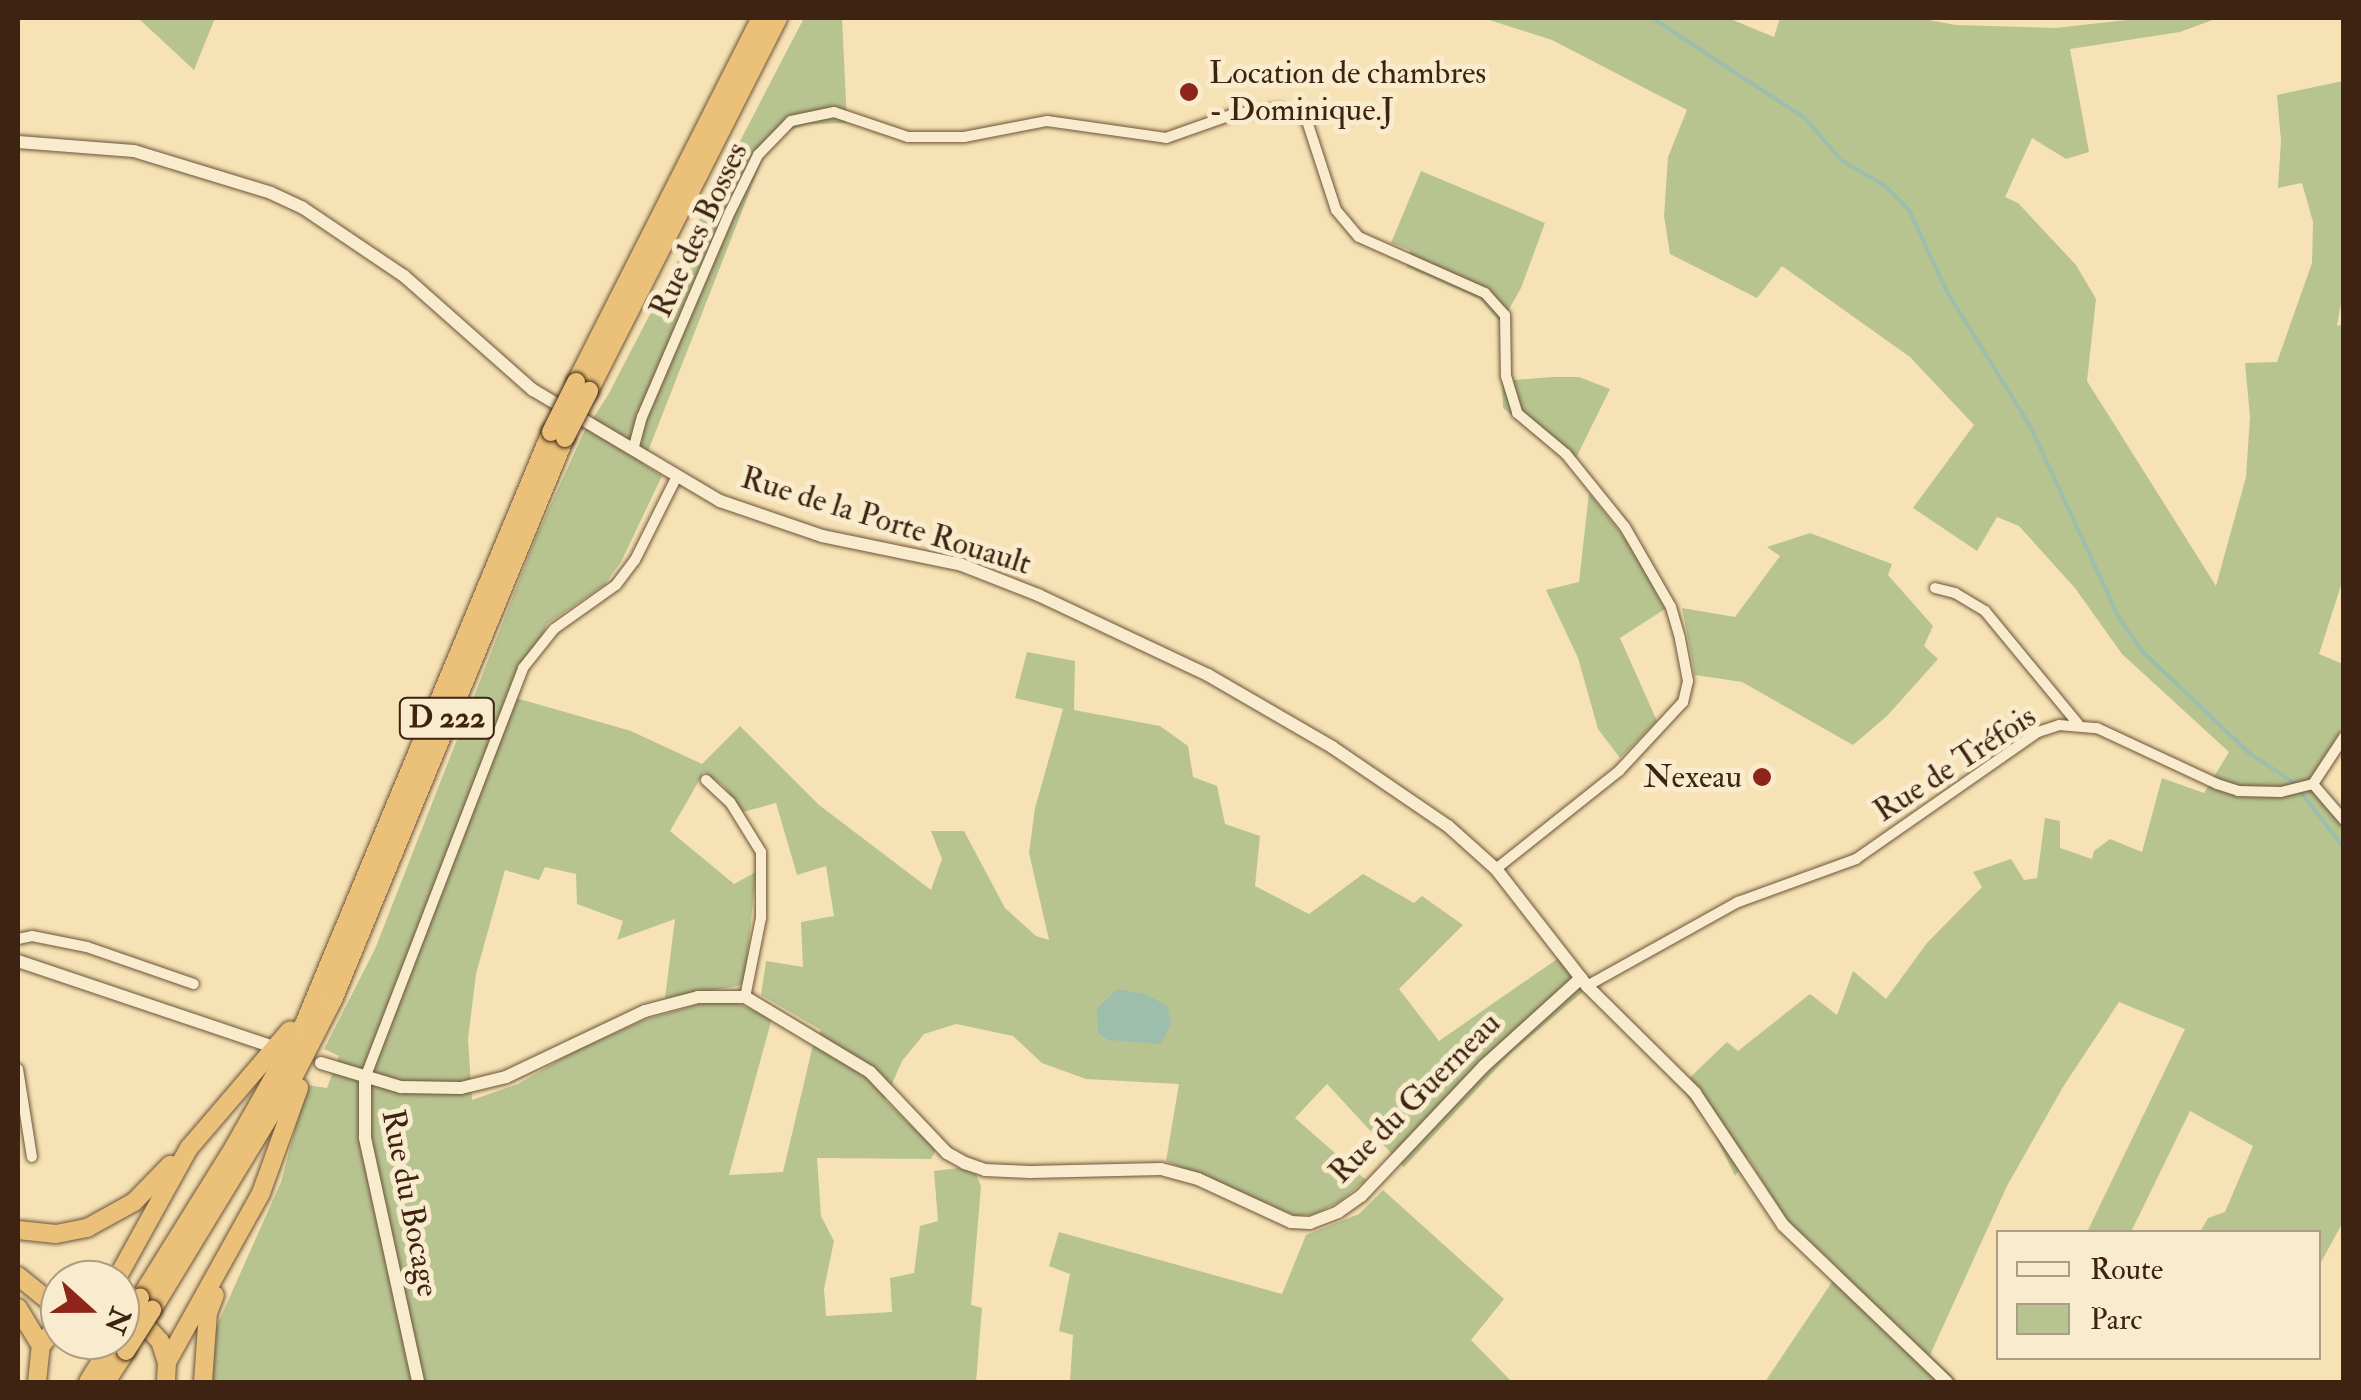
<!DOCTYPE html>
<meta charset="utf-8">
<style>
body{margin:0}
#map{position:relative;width:2361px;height:1400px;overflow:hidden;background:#f6e2b4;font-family:"IM FELL Double Pica",serif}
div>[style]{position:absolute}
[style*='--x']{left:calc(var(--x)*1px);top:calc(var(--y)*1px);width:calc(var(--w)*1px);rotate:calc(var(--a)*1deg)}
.green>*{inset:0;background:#b8c490}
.water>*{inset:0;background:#9dbeac}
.stream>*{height:4px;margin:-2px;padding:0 2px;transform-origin:2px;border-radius:2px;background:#9dbeac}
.roads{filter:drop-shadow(0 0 2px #6c533a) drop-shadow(0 0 2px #6c533a)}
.minor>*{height:10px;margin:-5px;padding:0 5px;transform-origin:5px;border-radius:5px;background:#f9ecce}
.tertiary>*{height:12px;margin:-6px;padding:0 6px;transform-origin:6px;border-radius:6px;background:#f9ecce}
.trunk>*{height:18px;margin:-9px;padding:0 9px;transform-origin:9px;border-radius:9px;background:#ebc17a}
.bridges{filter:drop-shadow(0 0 2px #3e2312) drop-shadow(0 0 2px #3e2312)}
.trunk-bridge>*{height:18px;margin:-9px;padding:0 9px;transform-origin:9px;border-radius:9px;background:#ebc17a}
.dots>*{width:28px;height:28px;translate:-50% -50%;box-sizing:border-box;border:5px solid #f9ecce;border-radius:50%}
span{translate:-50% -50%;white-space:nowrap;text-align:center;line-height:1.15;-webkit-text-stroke:10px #f9ecce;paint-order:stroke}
.shield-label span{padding:2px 8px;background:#f9ecce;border:2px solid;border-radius:8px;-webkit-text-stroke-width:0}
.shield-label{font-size:30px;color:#3e2312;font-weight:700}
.poi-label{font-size:32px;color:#3e2312}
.left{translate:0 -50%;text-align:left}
.right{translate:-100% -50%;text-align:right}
.street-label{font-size:32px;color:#3e2312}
.frame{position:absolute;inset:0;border:20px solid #3e2312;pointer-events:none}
.legend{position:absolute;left:1996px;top:1230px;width:325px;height:130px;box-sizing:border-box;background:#f9ecce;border:2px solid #ae9c83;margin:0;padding:12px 18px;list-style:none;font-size:30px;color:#3e2312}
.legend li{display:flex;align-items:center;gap:20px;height:50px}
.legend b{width:50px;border:2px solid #ae9c83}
.north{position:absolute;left:40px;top:1260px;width:100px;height:100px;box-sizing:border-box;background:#f9ecce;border:2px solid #ae9c83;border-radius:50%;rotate:111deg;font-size:28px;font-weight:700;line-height:40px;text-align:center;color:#3e2312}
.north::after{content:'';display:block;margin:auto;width:35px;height:45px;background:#8f2418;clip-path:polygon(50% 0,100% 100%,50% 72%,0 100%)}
</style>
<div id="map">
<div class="green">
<div style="clip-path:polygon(138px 18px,215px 18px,194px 70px)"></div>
<div style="clip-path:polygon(evenodd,804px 18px,842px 18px,847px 123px,809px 124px,783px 132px,764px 155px,643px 464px,662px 476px,621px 562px,604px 585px,547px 624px,516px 698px,631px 731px,702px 764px,740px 726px,819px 805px,931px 890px,942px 859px,931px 831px,964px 831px,1005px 908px,1036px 936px,1049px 940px,1029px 853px,1035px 808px,1063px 709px,1015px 698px,1027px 652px,1075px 661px,1074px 710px,1160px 726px,1188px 746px,1193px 777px,1217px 786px,1225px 824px,1260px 836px,1255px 886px,1309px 914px,1363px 874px,1414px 903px,1422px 896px,1463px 925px,1399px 989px,1439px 1041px,1560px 957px,1585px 990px,1510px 1054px,1404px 1167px,1327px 1084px,1295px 1118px,1366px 1180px,1339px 1202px,1314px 1214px,1296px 1216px,1166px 1161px,1179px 1084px,1086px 1079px,1042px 1063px,1013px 1036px,956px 1024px,924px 1034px,902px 1061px,885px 1100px,936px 1150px,931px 1159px,817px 1158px,821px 1216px,834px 1241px,824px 1289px,826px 1316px,892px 1312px,890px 1278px,914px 1273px,920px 1226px,938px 1221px,934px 1171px,959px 1168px,976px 1174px,981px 1186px,971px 1305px,982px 1308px,976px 1382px,212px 1382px,210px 1367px,215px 1330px,281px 1182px,307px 1085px,327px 1088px,339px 1056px,324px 1049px,375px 949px,537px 535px,584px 432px,608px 395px,804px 18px,704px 772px,723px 785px,743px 812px,776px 803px,797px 875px,826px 866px,834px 916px,801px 922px,803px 967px,766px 961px,761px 995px,821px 1030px,812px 1049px,783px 1172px,729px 1175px,772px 1018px,734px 1002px,703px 1003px,644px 1020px,573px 1052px,518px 1084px,472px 1100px,468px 1039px,476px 974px,505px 870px,539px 880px,545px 867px,576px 874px,577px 904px,623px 921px,617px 940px,675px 919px,665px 998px,739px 986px,745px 981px,756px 872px,734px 884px,670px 831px,704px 772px)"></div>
<div style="clip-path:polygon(1483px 18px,1728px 18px,1774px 37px,1780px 18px,1917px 18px,1956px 25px,2055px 28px,2145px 18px,2218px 18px,2180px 32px,2070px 49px,2089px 152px,2066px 159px,2032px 138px,2005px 197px,2018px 203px,2076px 265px,2096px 299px,2087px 381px,2216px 586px,2246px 477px,2250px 417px,2245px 363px,2277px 362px,2312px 263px,2313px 222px,2302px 183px,2278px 188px,2281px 141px,2277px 95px,2343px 81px,2344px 287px,2337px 326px,2343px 324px,2344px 576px,2319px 654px,2343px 664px,2344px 726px,2310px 779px,2311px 787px,2343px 825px,2344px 1220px,2319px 1266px,2318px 1232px,2200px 1232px,2208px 1218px,2225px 1212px,2253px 1146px,2190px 1111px,2131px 1232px,2087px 1232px,2185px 1029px,2119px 1002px,2063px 1087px,2007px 1186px,1930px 1355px,1958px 1382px,1765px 1382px,1840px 1270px,1786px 1219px,1748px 1158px,1735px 1176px,1711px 1127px,1680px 1087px,1727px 1042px,1738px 1051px,1810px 994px,1837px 1015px,1853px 971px,1886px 999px,1927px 943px,1982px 887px,1973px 872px,2011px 859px,2024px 880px,2037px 878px,2045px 818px,2060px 821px,2060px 848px,2092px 859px,2094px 851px,2110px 839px,2142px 852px,2162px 778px,2204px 793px,2229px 752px,2122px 654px,2075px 588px,2019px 526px,1997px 517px,1977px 551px,1913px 508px,1974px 425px,1910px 357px,1782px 266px,1757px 298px,1670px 254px,1664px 216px,1668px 157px,1687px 110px,1552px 40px)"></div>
<div style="clip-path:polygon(1421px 171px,1545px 223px,1521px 288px,1501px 323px,1480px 299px,1407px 267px,1410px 250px,1391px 243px)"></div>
<div style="clip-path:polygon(1553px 377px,1579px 377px,1610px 389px,1572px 466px,1503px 408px,1502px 381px)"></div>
<div style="clip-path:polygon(1589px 493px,1631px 546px,1665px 609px,1620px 638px,1657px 721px,1620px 758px,1598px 729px,1578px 658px,1546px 590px,1579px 582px)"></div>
<div style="clip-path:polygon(1810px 533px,1892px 564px,1888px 575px,1933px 626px,1924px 646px,1938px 659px,1887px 716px,1853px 745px,1742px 682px,1695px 675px,1682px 608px,1735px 617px,1780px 556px,1767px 547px)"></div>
<div style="clip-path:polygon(1383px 1190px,1504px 1299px,1471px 1340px,1512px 1382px,1070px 1382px,1073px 1335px,1059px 1331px,1070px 1274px,1049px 1266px,1059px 1232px,1282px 1294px,1306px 1235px,1359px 1214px)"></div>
</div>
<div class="water">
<div style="clip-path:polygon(1118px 989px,1148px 995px,1168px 1007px,1171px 1024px,1161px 1044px,1108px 1040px,1098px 1033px,1097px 1008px)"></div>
</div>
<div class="stream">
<div style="--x:1652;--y:18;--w:183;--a:33.2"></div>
<div style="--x:1805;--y:118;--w:55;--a:49.4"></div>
<div style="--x:1841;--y:160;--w:50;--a:30.2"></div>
<div style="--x:1884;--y:185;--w:35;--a:45"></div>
<div style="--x:1909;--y:210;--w:90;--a:65.1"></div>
<div style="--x:1947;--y:292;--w:158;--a:58.2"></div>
<div style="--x:2030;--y:426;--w:212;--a:65.1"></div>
<div style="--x:2119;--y:618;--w:39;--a:55"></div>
<div style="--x:2141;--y:650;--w:149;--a:43.6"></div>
<div style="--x:2249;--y:753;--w:53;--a:33.4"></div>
<div style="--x:2302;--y:794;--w:68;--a:52.1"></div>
</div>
<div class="roads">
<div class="minor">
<div style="--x:633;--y:450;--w:34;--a:-75"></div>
<div style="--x:642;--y:417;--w:223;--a:-66.8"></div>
<div style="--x:730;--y:212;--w:64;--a:-63.8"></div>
<div style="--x:758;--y:155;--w:47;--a:-45.9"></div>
<div style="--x:791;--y:121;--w:44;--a:-11.8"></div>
<div style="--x:834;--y:112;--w:78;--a:18.7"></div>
<div style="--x:908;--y:137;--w:56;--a:0"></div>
<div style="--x:964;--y:137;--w:85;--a:-10.9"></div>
<div style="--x:1047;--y:121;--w:120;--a:8.1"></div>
<div style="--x:1166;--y:138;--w:72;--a:-19.4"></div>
<div style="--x:1234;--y:114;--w:45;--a:-6.3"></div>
<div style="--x:1279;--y:109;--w:28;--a:18"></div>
<div style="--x:1306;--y:118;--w:97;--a:71.9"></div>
<div style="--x:1336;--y:210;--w:35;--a:50"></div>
<div style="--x:1359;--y:237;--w:138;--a:24"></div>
<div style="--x:1485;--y:293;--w:30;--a:48"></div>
<div style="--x:1505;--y:315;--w:61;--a:89.1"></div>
<div style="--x:1506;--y:376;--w:39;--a:73"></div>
<div style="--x:1517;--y:413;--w:64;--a:39.9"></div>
<div style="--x:1566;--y:454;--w:94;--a:51.1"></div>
<div style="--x:1625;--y:527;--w:92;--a:60.1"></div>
<div style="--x:1671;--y:607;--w:33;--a:74"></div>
<div style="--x:1680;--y:639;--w:43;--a:79.2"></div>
<div style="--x:1688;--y:681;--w:22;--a:103"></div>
<div style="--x:1683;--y:702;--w:94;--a:132.8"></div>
<div style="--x:1619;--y:771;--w:157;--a:141.5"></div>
<div style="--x:1935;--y:588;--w:21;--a:14"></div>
<div style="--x:1955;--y:593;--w:35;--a:31"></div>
<div style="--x:1985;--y:611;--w:146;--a:50.5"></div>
<div style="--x:706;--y:780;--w:33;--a:43"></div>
<div style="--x:730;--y:802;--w:59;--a:58.2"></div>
<div style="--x:761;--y:852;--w:66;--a:90"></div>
<div style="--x:761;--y:918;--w:81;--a:101.4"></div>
<div style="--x:2313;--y:784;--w:48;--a:49.3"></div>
<div style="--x:18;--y:939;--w:14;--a:-12"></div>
<div style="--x:32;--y:936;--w:56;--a:11.3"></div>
<div style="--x:87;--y:947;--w:113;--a:19.1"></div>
<div style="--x:1587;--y:986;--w:173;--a:-29.1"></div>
<div style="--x:1738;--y:902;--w:126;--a:-20"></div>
<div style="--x:1856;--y:859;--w:222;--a:-34.9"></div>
<div style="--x:2038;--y:732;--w:22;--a:-18"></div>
<div style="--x:2059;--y:725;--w:38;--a:5"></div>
<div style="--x:2097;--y:728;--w:132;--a:25"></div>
<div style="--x:2217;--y:784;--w:22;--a:18"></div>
<div style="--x:2238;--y:791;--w:43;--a:1.3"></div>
<div style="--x:2281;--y:792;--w:33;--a:-14"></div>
<div style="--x:2313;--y:784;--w:56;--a:-56.6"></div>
<div style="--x:18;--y:1069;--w:89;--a:81"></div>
<div style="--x:365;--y:1078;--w:439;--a:-68.9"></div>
<div style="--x:523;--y:668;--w:50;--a:-51.5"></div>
<div style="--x:554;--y:629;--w:76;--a:-35.4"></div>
<div style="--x:616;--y:585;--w:31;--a:-53"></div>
<div style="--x:635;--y:560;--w:94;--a:-63.4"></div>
</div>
<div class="tertiary">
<div style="--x:18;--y:142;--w:116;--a:4.4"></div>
<div style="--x:134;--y:151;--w:143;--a:17"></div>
<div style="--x:271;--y:193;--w:35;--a:25"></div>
<div style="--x:303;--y:208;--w:122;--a:34"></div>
<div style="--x:404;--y:276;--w:172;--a:41.5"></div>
<div style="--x:533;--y:390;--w:217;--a:30.7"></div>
<div style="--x:720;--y:501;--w:108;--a:18.9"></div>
<div style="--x:822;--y:536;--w:143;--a:11.7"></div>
<div style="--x:962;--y:565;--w:82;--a:21.5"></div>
<div style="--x:1038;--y:595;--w:188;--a:25.2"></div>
<div style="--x:1208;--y:675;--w:143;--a:30.1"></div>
<div style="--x:1332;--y:747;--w:140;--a:34.3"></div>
<div style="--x:1448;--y:826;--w:64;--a:41.9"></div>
<div style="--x:1496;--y:869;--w:148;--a:52.1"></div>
<div style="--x:1587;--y:986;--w:152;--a:44.7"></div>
<div style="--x:1695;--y:1093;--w:159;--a:56.3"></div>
<div style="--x:1783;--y:1225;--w:227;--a:43.8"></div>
<div style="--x:18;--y:961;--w:264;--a:18.6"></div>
<div style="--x:321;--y:1063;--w:84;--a:16.7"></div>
<div style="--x:401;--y:1087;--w:60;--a:1"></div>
<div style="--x:461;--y:1088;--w:46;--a:-13.7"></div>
<div style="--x:506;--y:1077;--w:154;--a:-25.4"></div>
<div style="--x:645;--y:1011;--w:55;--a:-14.8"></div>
<div style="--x:698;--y:997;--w:47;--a:0"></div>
<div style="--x:745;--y:997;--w:146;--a:31"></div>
<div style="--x:870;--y:1072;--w:112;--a:46.5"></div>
<div style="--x:947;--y:1153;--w:21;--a:29"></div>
<div style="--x:965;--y:1163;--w:21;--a:19"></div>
<div style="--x:985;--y:1170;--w:45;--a:2.5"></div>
<div style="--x:1030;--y:1172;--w:131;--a:-1.3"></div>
<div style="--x:1161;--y:1169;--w:38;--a:15"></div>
<div style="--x:1198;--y:1179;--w:102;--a:24.8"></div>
<div style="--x:1291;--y:1222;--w:19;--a:3"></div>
<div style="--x:1310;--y:1223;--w:30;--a:-21"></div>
<div style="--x:1338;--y:1212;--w:28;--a:-35"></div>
<div style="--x:1361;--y:1196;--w:179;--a:-46.6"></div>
<div style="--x:1484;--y:1066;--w:131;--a:-42.2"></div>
<div style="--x:365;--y:1078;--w:60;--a:90"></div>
<div style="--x:365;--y:1138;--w:250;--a:77.7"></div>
</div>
<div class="trunk">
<div style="--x:576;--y:382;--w:408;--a:-63.1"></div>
<div style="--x:589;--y:391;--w:418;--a:-63.1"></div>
<div style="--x:18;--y:1230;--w:38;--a:6"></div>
<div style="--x:56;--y:1234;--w:32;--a:-11"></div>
<div style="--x:87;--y:1228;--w:54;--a:-29"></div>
<div style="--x:134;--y:1202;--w:52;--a:-45.8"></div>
<div style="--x:18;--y:1276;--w:54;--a:39"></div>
<div style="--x:116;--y:1280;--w:151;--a:-61.1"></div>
<div style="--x:189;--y:1148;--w:155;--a:-49.4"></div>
<div style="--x:140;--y:1298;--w:178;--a:-58.1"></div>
<div style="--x:234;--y:1147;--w:142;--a:-60.4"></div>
<div style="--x:304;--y:1024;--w:641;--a:-67.35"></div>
<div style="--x:18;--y:1308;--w:44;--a:58.8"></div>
<div style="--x:120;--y:1308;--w:21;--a:28"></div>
<div style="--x:139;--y:1318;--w:31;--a:48"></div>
<div style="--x:160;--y:1341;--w:22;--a:72"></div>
<div style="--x:167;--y:1362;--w:20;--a:93"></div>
<div style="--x:152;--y:1310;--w:269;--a:-58.7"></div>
<div style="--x:292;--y:1080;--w:90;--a:-62.9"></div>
<div style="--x:333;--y:1000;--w:608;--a:-67.57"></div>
<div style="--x:167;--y:1362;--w:193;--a:-60.9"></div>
<div style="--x:261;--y:1193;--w:112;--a:-70.1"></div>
<div style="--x:37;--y:1382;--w:36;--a:-84"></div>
<div style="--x:41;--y:1346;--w:31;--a:-52"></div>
<div style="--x:88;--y:1382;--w:49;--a:-58.2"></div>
<div style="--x:106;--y:1382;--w:37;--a:-57"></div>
<div style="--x:203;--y:1382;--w:69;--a:-85.9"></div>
<div style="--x:208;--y:1313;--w:19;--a:-69"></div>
</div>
</div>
<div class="bridges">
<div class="trunk-bridge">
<div style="--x:551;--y:432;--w:56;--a:-63.4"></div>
<div style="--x:565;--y:438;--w:53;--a:-62.9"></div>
<div style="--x:120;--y:1331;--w:39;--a:-59"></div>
<div style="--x:126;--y:1351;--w:49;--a:-57.6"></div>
</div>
</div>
<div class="dots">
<div style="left:1189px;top:92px;background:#8f2418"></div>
<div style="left:1762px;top:777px;background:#8f2418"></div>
</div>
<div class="shield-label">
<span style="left:447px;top:718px">D 222</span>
</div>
<div class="poi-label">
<span class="left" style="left:1209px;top:92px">Location de chambres<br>- Dominique.J</span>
<span class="right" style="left:1742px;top:777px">Nexeau</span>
</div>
<div class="street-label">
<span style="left:699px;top:230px;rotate:-65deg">Rue des Bosses</span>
<span style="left:886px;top:521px;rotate:17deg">Rue de la Porte Rouault</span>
<span style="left:1955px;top:764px;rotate:-33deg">Rue de Tréfois</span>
<span style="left:1415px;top:1098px;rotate:-45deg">Rue du Guerneau</span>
<span style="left:410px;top:1203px;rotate:79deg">Rue du Bocage</span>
</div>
<div class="frame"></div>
<ul class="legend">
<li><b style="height:12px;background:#f9ecce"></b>Route</li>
<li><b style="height:28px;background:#b8c490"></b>Parc</li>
</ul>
<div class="north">N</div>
</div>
